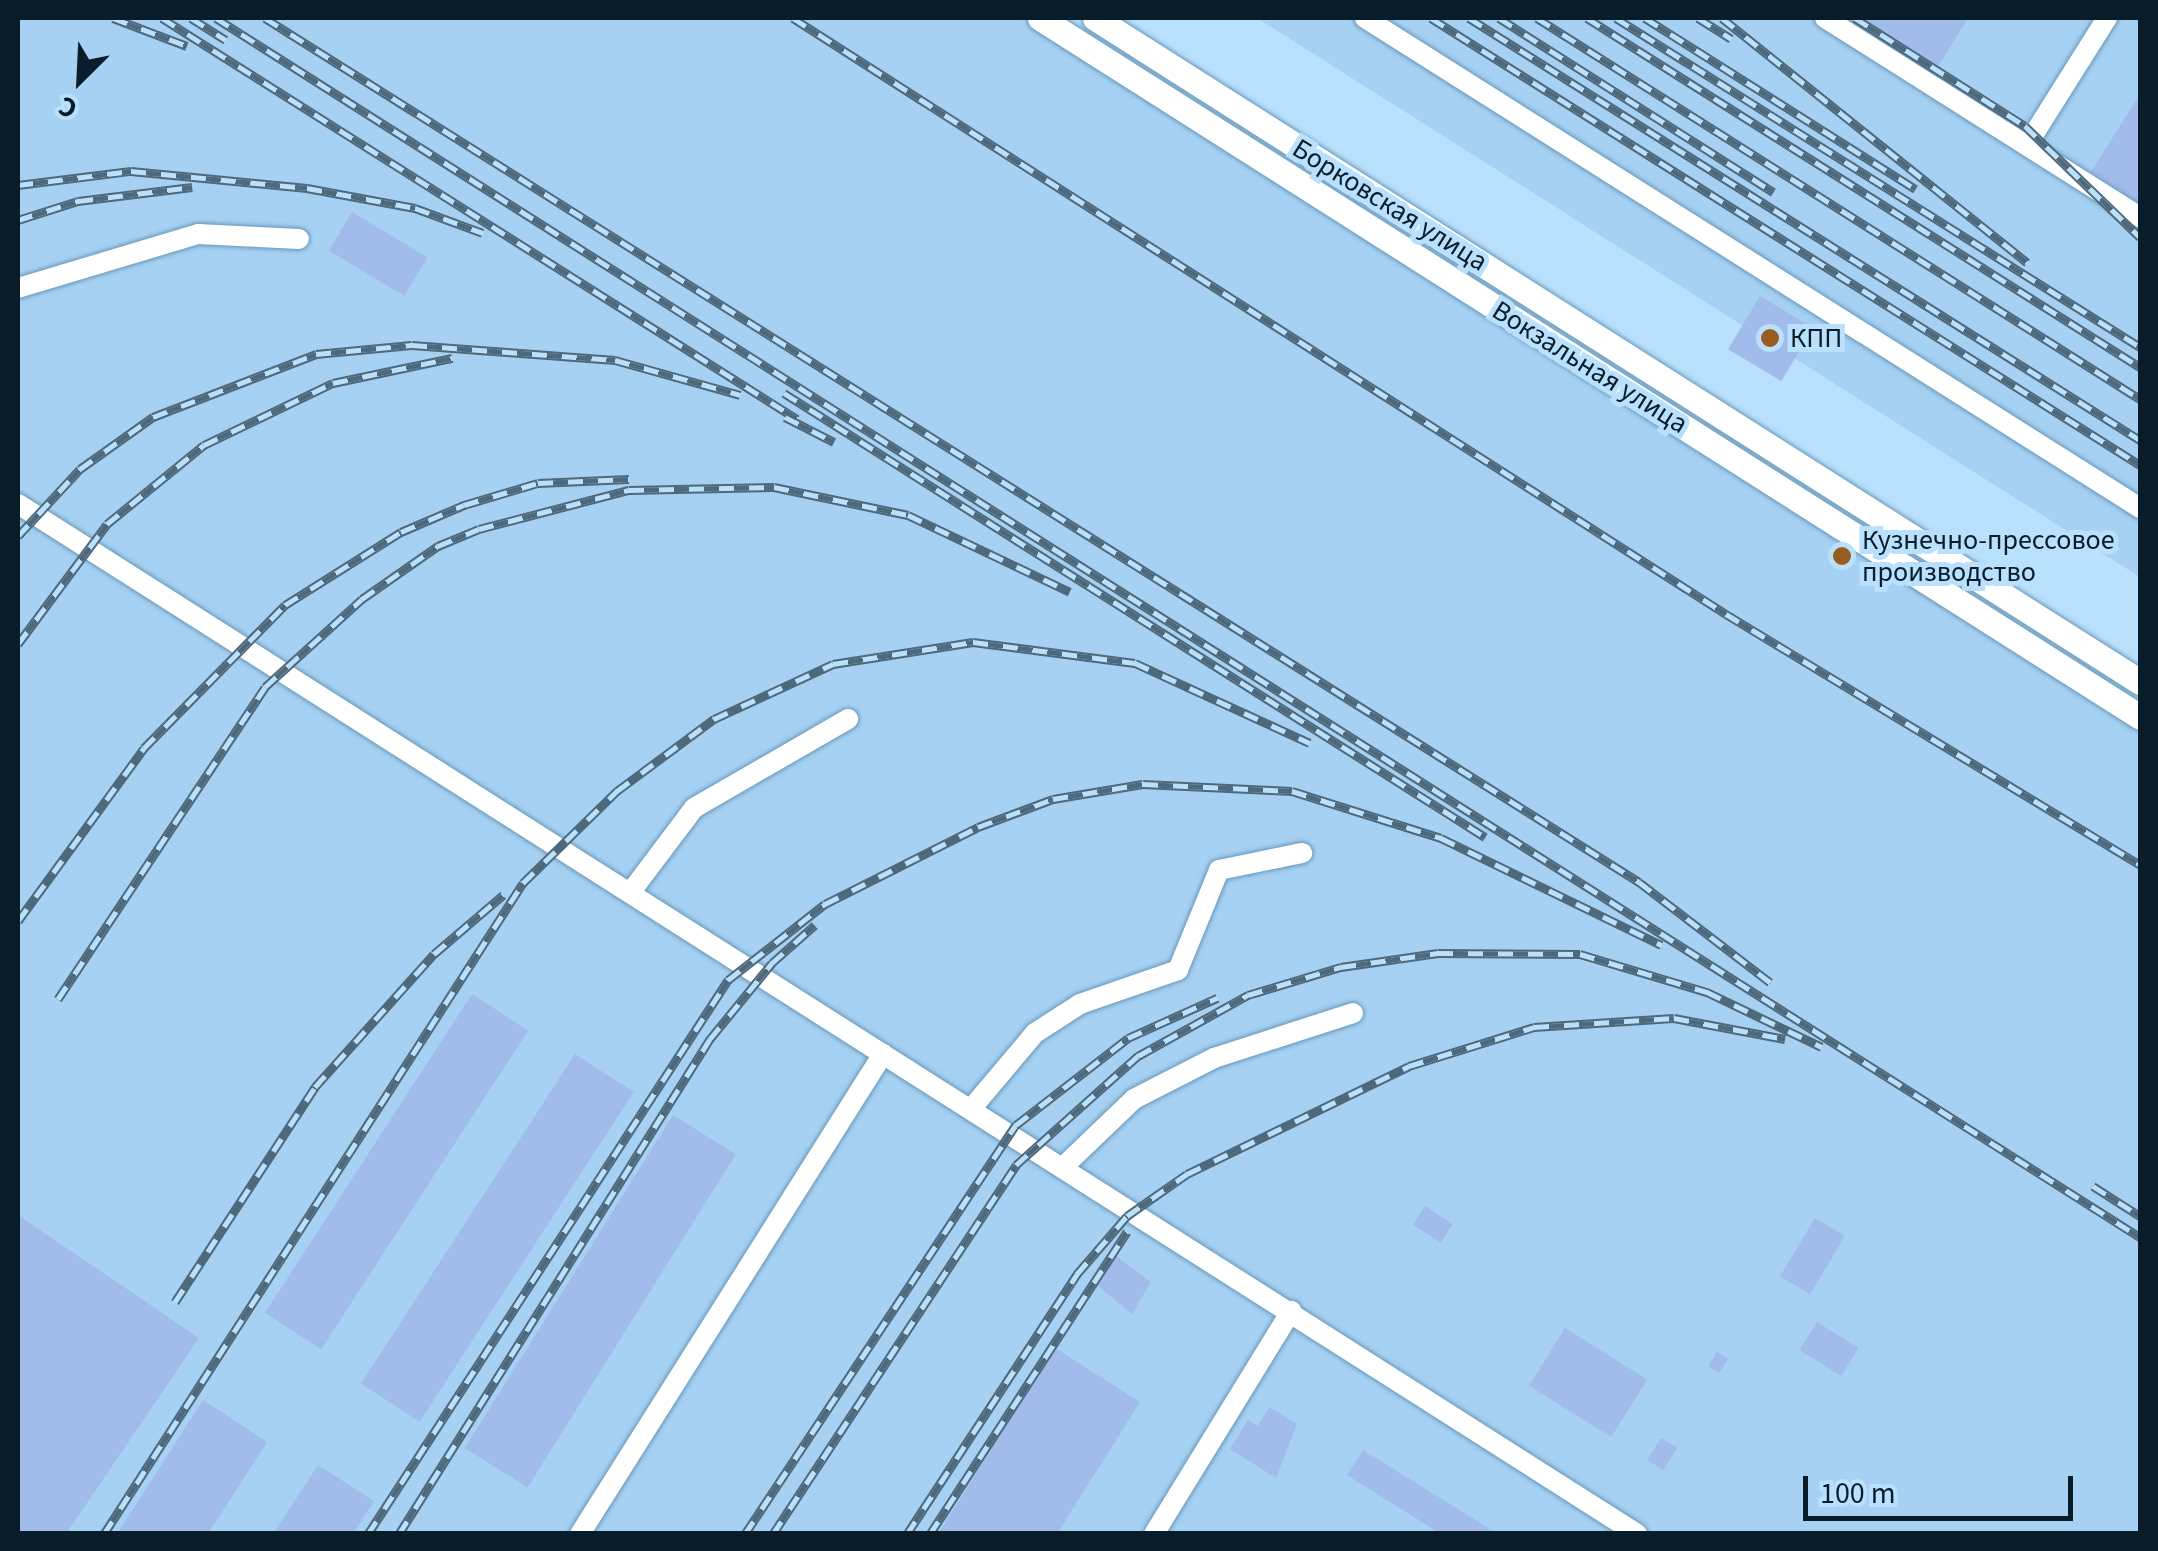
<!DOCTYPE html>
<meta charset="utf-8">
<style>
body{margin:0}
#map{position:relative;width:2158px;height:1551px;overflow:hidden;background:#b9e0fd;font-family:"Source Sans 3",sans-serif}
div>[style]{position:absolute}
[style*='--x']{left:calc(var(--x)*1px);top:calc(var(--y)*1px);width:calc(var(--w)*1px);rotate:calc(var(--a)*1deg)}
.built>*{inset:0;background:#a6d1f3}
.building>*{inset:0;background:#a1bcea;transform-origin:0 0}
.roads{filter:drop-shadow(0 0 2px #6897b9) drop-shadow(0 0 2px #6897b9)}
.minor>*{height:20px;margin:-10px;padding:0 10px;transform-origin:10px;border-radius:10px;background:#fff}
.major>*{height:25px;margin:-12.5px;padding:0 12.5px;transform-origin:12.5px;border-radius:12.5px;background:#fff}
.rail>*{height:9px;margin-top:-4.5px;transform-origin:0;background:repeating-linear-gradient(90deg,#b9e0fd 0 15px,#4e687c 0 30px);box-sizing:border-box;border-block:2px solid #4e687c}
.dots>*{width:28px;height:28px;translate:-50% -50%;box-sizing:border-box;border:5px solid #b9e0fd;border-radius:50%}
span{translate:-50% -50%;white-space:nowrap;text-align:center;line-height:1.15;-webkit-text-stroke:10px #b9e0fd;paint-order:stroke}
.street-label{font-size:28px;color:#091c29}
.poi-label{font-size:28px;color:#091c29}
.left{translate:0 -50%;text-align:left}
.frame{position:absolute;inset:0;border:20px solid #091c29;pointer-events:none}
.north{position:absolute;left:30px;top:30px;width:100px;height:100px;-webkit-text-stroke:8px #b9e0fd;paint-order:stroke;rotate:204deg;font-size:28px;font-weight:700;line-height:40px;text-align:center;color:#091c29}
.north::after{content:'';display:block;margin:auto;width:35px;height:45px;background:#091c29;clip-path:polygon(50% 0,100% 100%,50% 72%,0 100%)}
.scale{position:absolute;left:1803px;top:1476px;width:270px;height:45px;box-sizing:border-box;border:5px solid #091c29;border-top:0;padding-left:12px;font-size:30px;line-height:35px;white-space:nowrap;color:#091c29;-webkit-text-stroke:8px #b9e0fd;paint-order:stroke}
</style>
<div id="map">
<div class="built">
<div style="clip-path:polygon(18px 18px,1029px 18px,2140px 726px,2140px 1533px,18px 1533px)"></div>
<div style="clip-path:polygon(1257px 18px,2140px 18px,2140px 577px)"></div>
</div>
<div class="building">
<div style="clip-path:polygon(1844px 18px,1968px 18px,1934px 73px)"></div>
<div style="clip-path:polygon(2140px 94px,2140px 204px,2091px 172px)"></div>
<div style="left:352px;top:212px;width:88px;height:45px;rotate:31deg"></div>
<div style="left:1760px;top:296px;width:62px;height:62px;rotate:31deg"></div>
<div style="left:472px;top:994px;width:67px;height:380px;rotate:33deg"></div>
<div style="left:575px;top:1054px;width:70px;height:393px;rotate:33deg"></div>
<div style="left:673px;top:1115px;width:74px;height:393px;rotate:32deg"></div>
<div style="left:1425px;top:1206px;width:33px;height:22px;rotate:33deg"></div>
<div style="clip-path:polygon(18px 1215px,199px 1338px,66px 1534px,18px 1534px)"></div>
<div style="left:1815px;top:1218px;width:35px;height:68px;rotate:31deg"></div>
<div style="clip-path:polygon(1116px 1256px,1151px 1282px,1132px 1314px,1098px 1286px)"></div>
<div style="left:1817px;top:1322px;width:49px;height:33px;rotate:32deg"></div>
<div style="left:1565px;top:1328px;width:97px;height:68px;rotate:32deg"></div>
<div style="clip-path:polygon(1055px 1348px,1140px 1402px,1057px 1534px,938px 1534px)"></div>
<div style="left:1717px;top:1352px;width:13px;height:17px;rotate:32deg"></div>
<div style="clip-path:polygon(203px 1400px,267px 1442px,208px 1534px,117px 1534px)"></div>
<div style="clip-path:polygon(1269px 1407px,1297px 1424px,1276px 1478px,1230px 1449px,1248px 1420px,1258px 1426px)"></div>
<div style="left:1661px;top:1438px;width:19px;height:26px;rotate:32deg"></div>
<div style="clip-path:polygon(1363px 1450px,1498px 1534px,1441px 1534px,1347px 1475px)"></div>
<div style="clip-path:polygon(318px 1465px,374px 1501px,353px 1534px,273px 1534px)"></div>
</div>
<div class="roads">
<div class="minor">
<div style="--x:1365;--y:18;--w:917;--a:32.3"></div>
<div style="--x:1825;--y:18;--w:373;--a:32.3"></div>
<div style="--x:2027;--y:145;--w:150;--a:-57.8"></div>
<div style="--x:18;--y:288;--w:188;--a:-16.7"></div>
<div style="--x:198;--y:234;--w:101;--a:2.8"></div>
<div style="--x:18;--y:504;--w:1919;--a:32.46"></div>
<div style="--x:630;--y:893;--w:106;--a:-53"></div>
<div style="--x:694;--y:808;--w:178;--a:-30"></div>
<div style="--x:971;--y:1109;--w:99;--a:-49.9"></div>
<div style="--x:1035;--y:1033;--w:54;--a:-32.8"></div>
<div style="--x:1080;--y:1004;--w:104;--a:-19.1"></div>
<div style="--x:1178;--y:970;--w:108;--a:-67.7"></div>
<div style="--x:1219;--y:870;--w:85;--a:-11.6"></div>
<div style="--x:1063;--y:1167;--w:98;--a:-43.8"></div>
<div style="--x:1134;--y:1099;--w:90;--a:-27.1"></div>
<div style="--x:1214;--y:1058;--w:146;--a:-17.9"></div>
<div style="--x:580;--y:1534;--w:568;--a:-57.74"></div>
<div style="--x:1154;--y:1534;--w:262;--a:-58.4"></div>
</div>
<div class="major">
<div style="--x:1040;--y:18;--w:1303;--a:32.43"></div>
<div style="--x:1095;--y:18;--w:1238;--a:32.43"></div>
</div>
</div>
<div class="rail">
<div style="--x:113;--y:18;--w:79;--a:20.7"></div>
<div style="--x:162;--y:18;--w:751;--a:32.27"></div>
<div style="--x:191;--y:18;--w:41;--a:32.2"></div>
<div style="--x:216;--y:18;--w:2278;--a:32.36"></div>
<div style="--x:265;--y:18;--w:1623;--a:32.16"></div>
<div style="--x:1639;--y:882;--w:165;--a:37.4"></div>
<div style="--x:793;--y:18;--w:1107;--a:32.57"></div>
<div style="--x:1726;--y:614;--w:484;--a:31.2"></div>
<div style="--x:1431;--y:18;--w:838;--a:32.23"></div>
<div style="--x:1469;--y:18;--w:793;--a:32.17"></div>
<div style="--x:1499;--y:18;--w:325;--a:32.4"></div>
<div style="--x:1537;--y:18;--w:713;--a:32.29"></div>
<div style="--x:1587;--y:18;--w:654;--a:32.26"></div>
<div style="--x:1616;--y:18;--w:619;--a:32.12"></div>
<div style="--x:1645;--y:18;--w:320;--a:32.3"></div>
<div style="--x:1698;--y:18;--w:39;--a:32"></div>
<div style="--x:1722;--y:18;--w:391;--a:38.7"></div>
<div style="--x:1855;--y:18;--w:201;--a:32.4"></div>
<div style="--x:2025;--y:126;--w:160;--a:44"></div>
<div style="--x:18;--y:185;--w:114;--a:-7.1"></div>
<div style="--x:131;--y:171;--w:177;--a:5.5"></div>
<div style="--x:307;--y:188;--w:110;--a:10.5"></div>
<div style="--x:415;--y:208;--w:72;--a:20.2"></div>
<div style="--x:18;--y:220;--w:63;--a:-17.6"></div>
<div style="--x:78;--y:201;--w:115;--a:-7"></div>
<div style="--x:784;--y:393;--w:830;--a:32.35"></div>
<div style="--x:785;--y:417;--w:55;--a:27"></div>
<div style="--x:18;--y:536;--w:91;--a:-47.2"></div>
<div style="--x:80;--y:469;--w:90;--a:-35.5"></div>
<div style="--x:153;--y:417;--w:175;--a:-21.1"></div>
<div style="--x:316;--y:354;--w:96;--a:-5.4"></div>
<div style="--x:412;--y:345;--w:204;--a:4.2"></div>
<div style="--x:615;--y:360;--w:130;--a:15.6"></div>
<div style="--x:18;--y:644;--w:149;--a:-53.4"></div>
<div style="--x:107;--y:524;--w:125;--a:-39.2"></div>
<div style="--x:204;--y:445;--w:143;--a:-25.7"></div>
<div style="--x:333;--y:383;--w:122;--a:-11.9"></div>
<div style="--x:18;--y:921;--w:214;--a:-53.9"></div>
<div style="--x:144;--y:748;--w:201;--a:-45.4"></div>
<div style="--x:285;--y:605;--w:137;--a:-32.2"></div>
<div style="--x:401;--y:532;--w:69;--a:-23.2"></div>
<div style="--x:464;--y:505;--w:77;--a:-16.6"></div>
<div style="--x:538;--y:483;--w:91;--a:-2.5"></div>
<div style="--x:58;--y:999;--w:374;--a:-56.4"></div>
<div style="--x:265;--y:687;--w:131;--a:-42.2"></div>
<div style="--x:362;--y:599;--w:93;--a:-34.9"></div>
<div style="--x:438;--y:546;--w:44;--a:-22.5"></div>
<div style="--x:479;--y:529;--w:155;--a:-14.6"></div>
<div style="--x:629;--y:490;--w:145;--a:-1.2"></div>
<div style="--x:774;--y:487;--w:137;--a:11.8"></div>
<div style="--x:908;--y:515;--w:179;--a:25.4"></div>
<div style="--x:2093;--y:1186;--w:56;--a:32.6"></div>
<div style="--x:175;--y:1302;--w:257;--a:-56.9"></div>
<div style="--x:315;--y:1087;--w:178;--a:-48.2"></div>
<div style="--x:434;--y:954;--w:91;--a:-40.5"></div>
<div style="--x:104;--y:1534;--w:774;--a:-57.23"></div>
<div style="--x:523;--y:883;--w:132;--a:-44.4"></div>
<div style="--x:617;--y:791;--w:121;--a:-36.6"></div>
<div style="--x:714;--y:719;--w:131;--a:-24.8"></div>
<div style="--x:833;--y:664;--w:142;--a:-8.9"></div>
<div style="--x:973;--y:642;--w:163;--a:7.4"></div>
<div style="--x:1135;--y:663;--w:192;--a:24.6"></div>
<div style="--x:368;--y:1534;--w:661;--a:-56.98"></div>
<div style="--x:728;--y:980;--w:123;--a:-38.1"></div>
<div style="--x:825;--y:904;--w:171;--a:-26.7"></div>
<div style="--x:978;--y:827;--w:80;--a:-20.5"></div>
<div style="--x:1053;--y:799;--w:91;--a:-9.5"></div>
<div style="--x:1143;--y:784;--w:149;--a:2.7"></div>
<div style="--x:1292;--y:791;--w:156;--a:17.5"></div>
<div style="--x:1441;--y:838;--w:245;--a:25.9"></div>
<div style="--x:399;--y:1534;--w:585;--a:-57.86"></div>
<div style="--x:710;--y:1039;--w:98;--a:-50.8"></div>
<div style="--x:772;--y:963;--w:57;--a:-41.5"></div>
<div style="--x:745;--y:1534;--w:491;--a:-56.5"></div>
<div style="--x:1016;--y:1125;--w:142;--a:-37.8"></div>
<div style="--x:1128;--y:1038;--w:98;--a:-24.2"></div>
<div style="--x:773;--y:1534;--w:442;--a:-56.6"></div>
<div style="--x:1016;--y:1165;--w:164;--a:-41.8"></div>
<div style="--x:1138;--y:1056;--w:126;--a:-29"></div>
<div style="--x:1248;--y:995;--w:97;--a:-16.8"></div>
<div style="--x:1341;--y:967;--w:98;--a:-8.2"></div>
<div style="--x:1438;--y:953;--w:142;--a:0.4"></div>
<div style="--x:1580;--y:954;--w:133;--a:16.7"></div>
<div style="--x:1707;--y:992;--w:127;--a:25.6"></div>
<div style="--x:907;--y:1534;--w:311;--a:-56.8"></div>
<div style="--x:1077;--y:1274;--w:77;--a:-49.2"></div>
<div style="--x:1127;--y:1216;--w:73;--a:-35"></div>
<div style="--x:1187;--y:1174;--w:247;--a:-25.9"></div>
<div style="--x:1409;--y:1066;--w:131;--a:-17.3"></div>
<div style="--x:1534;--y:1027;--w:140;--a:-3.7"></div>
<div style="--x:1674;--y:1018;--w:113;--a:10.7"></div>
<div style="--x:930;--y:1534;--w:361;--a:-56.9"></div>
</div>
<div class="dots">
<div style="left:1770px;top:338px;background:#995c1f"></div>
<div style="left:1842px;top:556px;background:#995c1f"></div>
</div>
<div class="street-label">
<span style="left:1390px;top:205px;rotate:32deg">Борковская улица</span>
<span style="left:1590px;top:367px;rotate:32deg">Вокзальная улица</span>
</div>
<div class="poi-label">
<span class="left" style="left:1790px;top:338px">КПП</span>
<span class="left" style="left:1862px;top:556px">Кузнечно-прессовое<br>производство</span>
</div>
<div class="frame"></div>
<div class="north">С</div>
<div class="scale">100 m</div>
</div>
